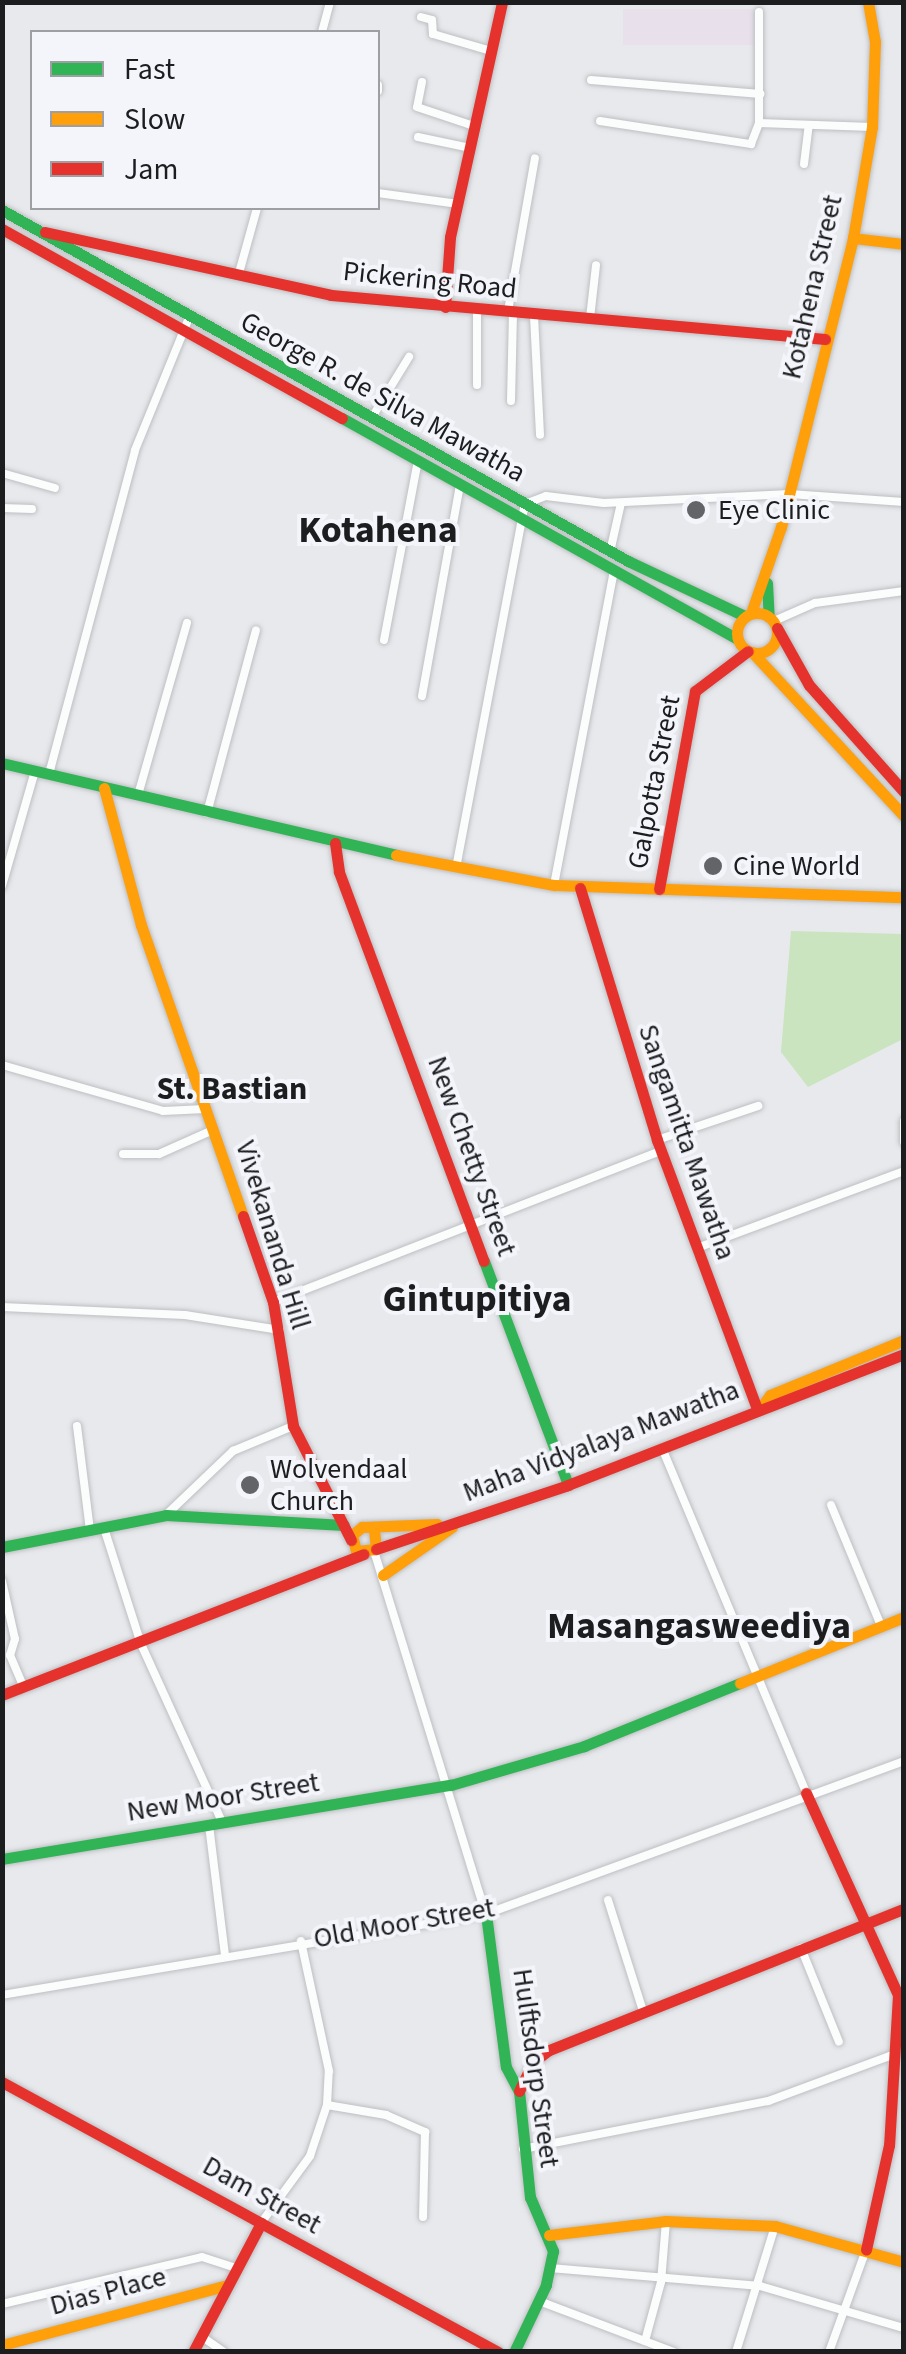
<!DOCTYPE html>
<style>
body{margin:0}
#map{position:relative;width:906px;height:2354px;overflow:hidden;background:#e7e9ec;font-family:"Source Sans 3",sans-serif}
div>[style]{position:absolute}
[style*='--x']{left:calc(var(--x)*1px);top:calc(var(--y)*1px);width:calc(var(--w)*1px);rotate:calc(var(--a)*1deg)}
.education>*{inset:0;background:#e8e0eb;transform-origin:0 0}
.green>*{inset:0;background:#cae4bf}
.roads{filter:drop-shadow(0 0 2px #bebfc2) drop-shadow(0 0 2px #bebfc2)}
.street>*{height:8px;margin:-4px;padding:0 4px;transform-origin:4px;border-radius:4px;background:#fbfcfc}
.fast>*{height:11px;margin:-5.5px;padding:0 5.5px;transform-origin:5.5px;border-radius:5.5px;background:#30b455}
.slow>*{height:11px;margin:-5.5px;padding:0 5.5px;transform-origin:5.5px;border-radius:5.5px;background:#ff9f0a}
.slow>.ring{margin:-5.5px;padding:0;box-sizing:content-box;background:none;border:11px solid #ff9f0a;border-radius:50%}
.jam>*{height:11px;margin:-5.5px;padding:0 5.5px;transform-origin:5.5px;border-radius:5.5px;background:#e5322d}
.dots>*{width:28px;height:28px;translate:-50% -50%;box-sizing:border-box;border:5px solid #f3f5fb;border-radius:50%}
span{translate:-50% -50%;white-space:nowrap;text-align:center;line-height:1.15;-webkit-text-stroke:8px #f3f5fb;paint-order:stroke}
.street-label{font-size:28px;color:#1c1d1f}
.poi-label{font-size:28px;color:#1c1d1f}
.left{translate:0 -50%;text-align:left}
.quarter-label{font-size:32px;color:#1c1d1f;font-weight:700}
.district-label{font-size:38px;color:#1c1d1f;font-weight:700}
.frame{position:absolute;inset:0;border:5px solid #1c1d1f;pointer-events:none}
.legend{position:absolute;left:30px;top:30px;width:350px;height:180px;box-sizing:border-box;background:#f3f5fb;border:2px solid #9d9fa3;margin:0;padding:12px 18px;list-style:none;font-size:30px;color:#1c1d1f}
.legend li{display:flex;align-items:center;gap:20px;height:50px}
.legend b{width:50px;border:2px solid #9d9fa3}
</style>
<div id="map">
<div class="education">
<div style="left:754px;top:9px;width:36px;height:131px;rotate:90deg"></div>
</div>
<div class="green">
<div style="clip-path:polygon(791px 931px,903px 934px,903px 1039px,808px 1087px,781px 1052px)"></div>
</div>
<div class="roads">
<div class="street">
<div style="--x:759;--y:12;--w:111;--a:90"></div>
<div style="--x:759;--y:123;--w:113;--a:2"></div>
<div style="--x:421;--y:17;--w:11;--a:15"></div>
<div style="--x:432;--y:20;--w:14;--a:86"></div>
<div style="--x:433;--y:34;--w:60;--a:16.3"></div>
<div style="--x:322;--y:32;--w:31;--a:-75"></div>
<div style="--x:591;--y:80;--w:170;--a:4.7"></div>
<div style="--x:422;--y:82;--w:25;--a:101"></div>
<div style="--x:417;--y:107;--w:60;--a:18.4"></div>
<div style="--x:378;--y:91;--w:6;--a:-90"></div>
<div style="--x:600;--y:121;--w:153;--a:8.7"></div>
<div style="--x:751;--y:144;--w:22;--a:-69"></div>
<div style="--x:418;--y:137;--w:53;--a:11.9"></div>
<div style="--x:804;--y:164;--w:39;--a:-83"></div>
<div style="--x:378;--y:193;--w:81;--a:7.8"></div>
<div style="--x:239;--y:273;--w:67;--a:-74.5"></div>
<div style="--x:477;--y:311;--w:74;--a:90"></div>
<div style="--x:508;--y:311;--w:155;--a:-80"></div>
<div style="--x:534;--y:316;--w:119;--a:87.1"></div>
<div style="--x:590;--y:318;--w:53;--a:-83.5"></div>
<div style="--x:511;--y:401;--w:87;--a:-88.7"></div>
<div style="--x:371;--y:419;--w:73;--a:-58.5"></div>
<div style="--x:2;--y:473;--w:55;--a:15.8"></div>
<div style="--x:2;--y:508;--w:30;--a:2"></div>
<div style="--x:610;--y:552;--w:50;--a:-77.3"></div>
<div style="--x:774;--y:621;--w:45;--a:-23.7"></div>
<div style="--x:815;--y:603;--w:90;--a:-7.7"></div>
<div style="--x:384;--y:640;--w:183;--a:-79.3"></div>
<div style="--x:422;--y:696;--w:215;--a:-79.8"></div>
<div style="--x:49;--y:774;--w:335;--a:-75.1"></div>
<div style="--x:135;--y:450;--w:143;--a:-67.8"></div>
<div style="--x:138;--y:795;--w:179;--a:-74.1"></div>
<div style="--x:207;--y:813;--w:189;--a:-75"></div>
<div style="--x:456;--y:868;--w:370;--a:-79.3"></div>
<div style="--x:525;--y:504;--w:22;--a:-21"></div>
<div style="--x:546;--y:496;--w:58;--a:6.9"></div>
<div style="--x:604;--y:503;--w:186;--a:-2.8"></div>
<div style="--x:790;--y:494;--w:114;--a:4"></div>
<div style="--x:554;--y:885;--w:320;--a:-79.2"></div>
<div style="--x:2;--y:886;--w:120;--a:-74"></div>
<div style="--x:2;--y:1065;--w:167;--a:15.9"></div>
<div style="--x:163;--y:1111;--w:42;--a:-2.7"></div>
<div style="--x:904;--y:1121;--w:21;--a:90"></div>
<div style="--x:657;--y:1140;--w:107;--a:-18.6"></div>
<div style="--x:123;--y:1154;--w:36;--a:0"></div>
<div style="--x:159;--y:1154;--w:59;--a:-24"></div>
<div style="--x:697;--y:1248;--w:221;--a:-20.4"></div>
<div style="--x:273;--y:1302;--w:416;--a:-21.3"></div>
<div style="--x:2;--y:1307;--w:183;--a:2.5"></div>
<div style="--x:185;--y:1315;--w:96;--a:9"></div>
<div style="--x:77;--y:1426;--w:105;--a:82.9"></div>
<div style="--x:662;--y:1448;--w:374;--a:67.3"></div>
<div style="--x:831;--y:1505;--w:131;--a:67.5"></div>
<div style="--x:166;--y:1515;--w:93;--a:-43.7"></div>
<div style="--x:233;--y:1451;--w:65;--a:-22.6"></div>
<div style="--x:104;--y:1528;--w:122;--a:72.3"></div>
<div style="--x:141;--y:1644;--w:196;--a:65.5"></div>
<div style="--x:374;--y:1551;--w:380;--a:72.9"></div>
<div style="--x:2;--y:1581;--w:59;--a:77.4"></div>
<div style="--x:15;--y:1639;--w:17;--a:107"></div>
<div style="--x:10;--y:1655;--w:34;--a:67"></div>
<div style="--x:209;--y:1825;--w:131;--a:83"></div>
<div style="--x:608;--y:1900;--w:113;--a:72.5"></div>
<div style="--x:801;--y:1948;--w:101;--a:68"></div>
<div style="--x:2;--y:1995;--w:491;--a:-9.5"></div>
<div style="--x:486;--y:1914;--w:445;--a:-20.1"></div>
<div style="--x:327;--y:2105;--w:60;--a:9.6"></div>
<div style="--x:386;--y:2115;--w:43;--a:23.6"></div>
<div style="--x:425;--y:2132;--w:85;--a:91.3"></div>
<div style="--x:523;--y:2149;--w:250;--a:-11.1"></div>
<div style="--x:768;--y:2101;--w:135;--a:-20.3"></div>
<div style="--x:261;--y:2223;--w:83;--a:-53.8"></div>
<div style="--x:310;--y:2156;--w:54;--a:-71.6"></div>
<div style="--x:327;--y:2105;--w:34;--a:-87"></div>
<div style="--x:329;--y:2071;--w:133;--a:-102.2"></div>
<div style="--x:550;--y:2268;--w:211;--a:4.9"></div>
<div style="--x:760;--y:2286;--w:150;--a:16.3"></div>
<div style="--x:539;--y:2301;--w:144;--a:20.7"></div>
<div style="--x:2;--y:2304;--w:205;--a:-13.2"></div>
<div style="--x:202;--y:2257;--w:35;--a:18"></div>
<div style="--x:201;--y:2336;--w:28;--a:35"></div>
<div style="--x:645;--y:2341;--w:61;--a:-74.8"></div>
<div style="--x:661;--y:2282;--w:61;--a:-85.3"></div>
<div style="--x:736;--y:2352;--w:132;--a:-72.8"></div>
<div style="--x:829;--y:2352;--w:109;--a:-70.1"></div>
</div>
<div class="fast">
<div style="--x:2;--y:210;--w:718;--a:29.28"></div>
<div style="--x:628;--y:561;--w:129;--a:25.2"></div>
<div style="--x:342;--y:418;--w:453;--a:29.2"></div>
<div style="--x:767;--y:583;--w:34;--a:87"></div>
<div style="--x:2;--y:763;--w:405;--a:13.1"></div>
<div style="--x:484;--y:1261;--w:239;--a:69.4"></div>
<div style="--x:2;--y:1547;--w:167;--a:-11"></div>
<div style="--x:166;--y:1515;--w:178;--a:3.2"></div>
<div style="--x:2;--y:1859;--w:455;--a:-9.4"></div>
<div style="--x:451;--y:1785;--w:139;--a:-16.3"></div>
<div style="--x:584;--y:1746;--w:168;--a:-22"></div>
<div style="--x:486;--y:1914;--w:154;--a:82.6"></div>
<div style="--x:506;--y:2067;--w:27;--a:62"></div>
<div style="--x:519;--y:2091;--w:107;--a:84.1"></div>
<div style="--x:530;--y:2197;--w:59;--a:66.9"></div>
<div style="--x:553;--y:2251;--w:35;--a:102"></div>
<div style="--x:546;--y:2285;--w:74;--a:115.5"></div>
</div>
<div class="slow">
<div style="--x:853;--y:238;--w:51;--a:6.7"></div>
<div class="ring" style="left:737px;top:613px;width:29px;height:29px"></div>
<div style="--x:751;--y:613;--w:91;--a:-70.8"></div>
<div style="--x:781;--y:527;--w:298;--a:-76"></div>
<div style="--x:853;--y:238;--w:113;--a:-80.3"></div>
<div style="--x:872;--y:127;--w:85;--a:-88"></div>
<div style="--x:875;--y:42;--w:41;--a:-99.9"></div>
<div style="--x:752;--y:652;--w:224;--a:47.2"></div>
<div style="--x:104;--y:788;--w:142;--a:74.9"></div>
<div style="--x:141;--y:925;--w:308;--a:70.7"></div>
<div style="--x:396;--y:855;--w:161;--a:10.8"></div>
<div style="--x:554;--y:885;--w:350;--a:2"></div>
<div style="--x:761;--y:1407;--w:15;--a:-53"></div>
<div style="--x:770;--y:1395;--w:145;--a:-22.3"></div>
<div style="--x:374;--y:1530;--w:19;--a:84"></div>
<div style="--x:376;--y:1549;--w:20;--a:174"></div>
<div style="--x:356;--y:1551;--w:16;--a:-104"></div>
<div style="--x:352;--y:1535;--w:13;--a:-39"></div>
<div style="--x:362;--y:1527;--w:75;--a:-2.3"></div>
<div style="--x:383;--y:1575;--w:84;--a:-34.8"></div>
<div style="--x:740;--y:1683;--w:177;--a:-21.9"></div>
<div style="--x:549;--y:2235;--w:118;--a:-6.8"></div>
<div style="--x:666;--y:2221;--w:109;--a:2.6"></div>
<div style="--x:775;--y:2226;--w:134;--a:15.6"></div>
<div style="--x:2;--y:2345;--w:233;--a:-14.9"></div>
</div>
<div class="jam">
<div style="--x:2;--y:229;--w:389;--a:29.1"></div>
<div style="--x:45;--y:232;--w:293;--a:12.4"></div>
<div style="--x:331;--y:295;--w:496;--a:5.1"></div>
<div style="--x:445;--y:307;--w:70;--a:-85.9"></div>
<div style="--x:450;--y:237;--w:241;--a:-77.5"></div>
<div style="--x:777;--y:628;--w:65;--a:60.7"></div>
<div style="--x:809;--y:685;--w:143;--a:48.4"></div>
<div style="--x:335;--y:843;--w:29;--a:82"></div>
<div style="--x:339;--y:872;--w:415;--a:69.6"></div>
<div style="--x:580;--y:888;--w:264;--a:73"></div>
<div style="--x:657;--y:1140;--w:287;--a:69.6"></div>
<div style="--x:659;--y:889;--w:201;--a:-79.7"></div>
<div style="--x:695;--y:691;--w:66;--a:-37"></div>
<div style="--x:243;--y:1216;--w:91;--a:70.8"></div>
<div style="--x:273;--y:1302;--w:126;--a:80.8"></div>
<div style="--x:293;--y:1426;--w:128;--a:63"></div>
<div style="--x:376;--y:1549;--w:202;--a:-18.4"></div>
<div style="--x:568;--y:1485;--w:361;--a:-21.3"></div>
<div style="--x:2;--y:1695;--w:388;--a:-21.3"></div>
<div style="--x:806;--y:1793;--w:222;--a:65.5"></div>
<div style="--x:898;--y:1995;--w:150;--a:93.4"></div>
<div style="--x:889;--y:2145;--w:107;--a:102.4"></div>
<div style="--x:2;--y:2082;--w:565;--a:28.56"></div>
<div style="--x:519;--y:2091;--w:32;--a:-64"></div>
<div style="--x:533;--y:2062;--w:20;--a:-37"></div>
<div style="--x:549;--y:2050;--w:382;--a:-21.7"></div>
<div style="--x:193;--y:2352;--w:146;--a:-62.2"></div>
</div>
</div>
<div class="dots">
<div style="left:696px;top:510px;background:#636467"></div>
<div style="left:713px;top:866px;background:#636467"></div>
<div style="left:250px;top:1485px;background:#636467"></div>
</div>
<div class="street-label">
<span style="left:430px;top:280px;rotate:6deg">Pickering Road</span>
<span style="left:812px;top:287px;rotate:-77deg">Kotahena Street</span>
<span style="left:383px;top:397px;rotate:29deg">George R. de Silva Mawatha</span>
<span style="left:654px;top:782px;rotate:-79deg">Galpotta Street</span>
<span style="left:687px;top:1142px;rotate:71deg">Sangamitta Mawatha</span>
<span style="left:472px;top:1156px;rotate:70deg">New Chetty Street</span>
<span style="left:273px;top:1235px;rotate:73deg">Vivekananda Hill</span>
<span style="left:601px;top:1441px;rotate:-21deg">Maha Vidyalaya Mawatha</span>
<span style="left:223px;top:1797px;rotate:-9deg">New Moor Street</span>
<span style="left:404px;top:1923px;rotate:-10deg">Old Moor Street</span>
<span style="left:536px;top:2068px;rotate:82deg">Hulftsdorp Street</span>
<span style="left:262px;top:2195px;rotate:29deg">Dam Street</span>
<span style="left:108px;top:2291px;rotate:-15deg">Dias Place</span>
</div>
<div class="poi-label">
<span class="left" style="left:718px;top:510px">Eye Clinic</span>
<span class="left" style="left:733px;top:866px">Cine World</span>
<span class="left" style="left:270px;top:1485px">Wolvendaal<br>Church</span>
</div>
<div class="quarter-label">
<span style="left:232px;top:1089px">St. Bastian</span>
</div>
<div class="district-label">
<span style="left:378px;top:531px">Kotahena</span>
<span style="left:477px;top:1300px">Gintupitiya</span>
<span style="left:699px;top:1627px">Masangasweediya</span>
</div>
<div class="frame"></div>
<ul class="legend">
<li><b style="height:12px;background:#30b455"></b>Fast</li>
<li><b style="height:12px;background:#ff9f0a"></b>Slow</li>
<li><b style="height:12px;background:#e5322d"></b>Jam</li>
</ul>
</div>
